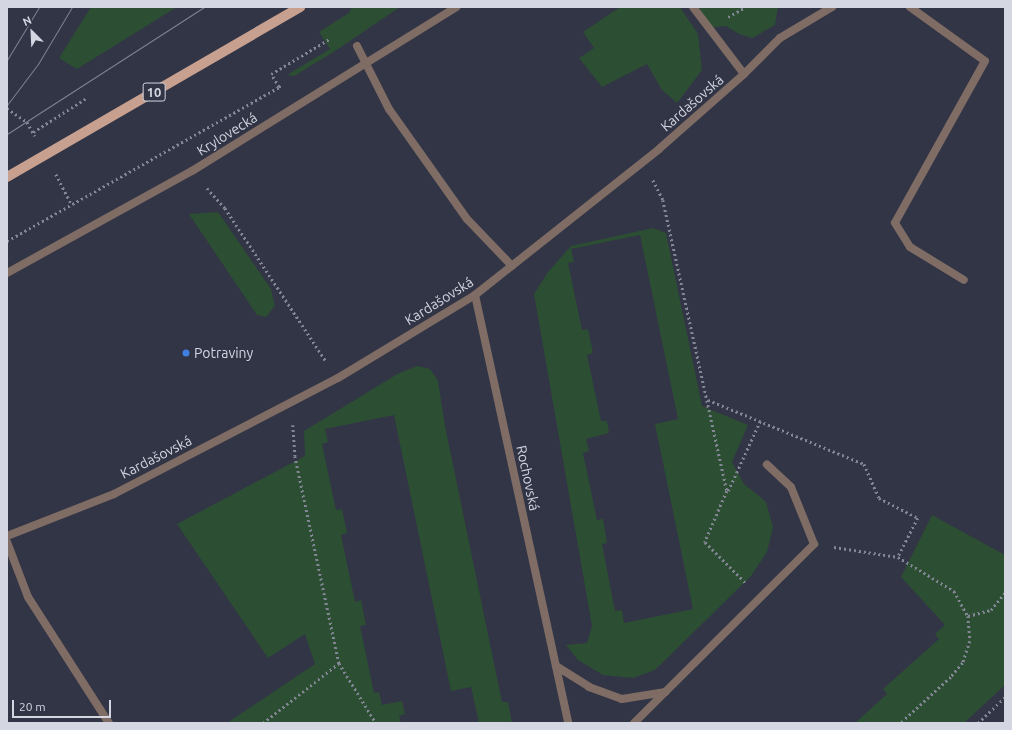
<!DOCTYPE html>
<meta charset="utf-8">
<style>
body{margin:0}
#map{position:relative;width:1012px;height:730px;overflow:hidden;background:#323546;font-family:Ubuntu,sans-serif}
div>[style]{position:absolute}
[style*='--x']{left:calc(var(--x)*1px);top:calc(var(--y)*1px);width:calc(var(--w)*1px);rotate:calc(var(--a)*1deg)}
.green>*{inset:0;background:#2c4e33}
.path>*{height:2.5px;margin-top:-1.25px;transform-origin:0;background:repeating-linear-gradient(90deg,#838694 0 2px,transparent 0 5px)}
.service>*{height:8px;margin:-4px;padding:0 4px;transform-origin:4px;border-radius:4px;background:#7f6c64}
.pedestrian>*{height:8px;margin:-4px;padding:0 4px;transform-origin:4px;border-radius:4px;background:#7f6c64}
.minor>*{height:8px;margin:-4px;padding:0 4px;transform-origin:4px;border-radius:4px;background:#7f6c64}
.primary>*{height:10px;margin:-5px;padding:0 5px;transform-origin:5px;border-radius:5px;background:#c7a08f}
.tram>*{height:1px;margin:-0.5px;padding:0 0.5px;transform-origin:0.5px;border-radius:0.5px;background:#808392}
.dots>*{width:11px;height:11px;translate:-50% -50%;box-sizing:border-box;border:2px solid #323546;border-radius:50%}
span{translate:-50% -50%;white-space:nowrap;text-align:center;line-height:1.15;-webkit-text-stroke:3px #323546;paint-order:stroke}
.shield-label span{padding:1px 3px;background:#323546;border:1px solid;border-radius:3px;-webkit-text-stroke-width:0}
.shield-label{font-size:13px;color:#d4d7e2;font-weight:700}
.street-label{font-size:14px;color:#d4d7e2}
.poi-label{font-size:14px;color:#d4d7e2}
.left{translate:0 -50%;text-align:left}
.frame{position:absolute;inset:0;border:8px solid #d4d7e2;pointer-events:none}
.north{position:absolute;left:12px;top:12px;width:40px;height:40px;-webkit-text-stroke:3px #323546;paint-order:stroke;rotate:336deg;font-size:11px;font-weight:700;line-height:16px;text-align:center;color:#d4d7e2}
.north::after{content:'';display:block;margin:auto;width:14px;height:18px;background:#d4d7e2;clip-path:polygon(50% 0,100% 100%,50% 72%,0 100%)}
.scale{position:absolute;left:12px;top:700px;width:99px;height:18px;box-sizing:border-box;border:2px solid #d4d7e2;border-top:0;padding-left:5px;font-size:12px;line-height:14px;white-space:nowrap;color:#d4d7e2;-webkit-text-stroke:3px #323546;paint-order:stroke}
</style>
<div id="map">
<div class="green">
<div style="clip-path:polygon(91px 7px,177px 7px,77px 69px,59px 58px)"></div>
<div style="clip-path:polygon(352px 7px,400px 7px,332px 53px,294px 76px,287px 75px,330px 49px,319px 32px,349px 13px)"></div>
<div style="clip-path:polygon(620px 7px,680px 7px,698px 34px,702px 70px,677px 103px,662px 90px,647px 64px,602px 87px,579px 58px,594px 48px,583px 32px)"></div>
<div style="clip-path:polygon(699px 7px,778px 7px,775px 25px,752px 38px,739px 34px,726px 26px,709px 28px)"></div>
<div style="clip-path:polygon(218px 212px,271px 289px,275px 306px,266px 317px,257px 315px,189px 214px)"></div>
<div style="clip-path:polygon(evenodd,653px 228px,666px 233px,702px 406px,748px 425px,732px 462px,744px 484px,766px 502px,773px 527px,767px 552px,751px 576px,655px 670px,633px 678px,603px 675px,578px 660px,566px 645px,587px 643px,592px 626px,534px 294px,548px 272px,571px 246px,653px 228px,640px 235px,678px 419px,655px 424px,693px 609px,624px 623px,622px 610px,615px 611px,602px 544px,607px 543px,603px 519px,597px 520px,583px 453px,589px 451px,586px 439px,609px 433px,607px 421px,601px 421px,587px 355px,593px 353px,588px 329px,582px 330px,568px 263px,574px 262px,571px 249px,640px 235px)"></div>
<div style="clip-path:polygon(418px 366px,430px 369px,438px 381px,445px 426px,502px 702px,508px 702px,512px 723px,479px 723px,471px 687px,451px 691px,394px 415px,325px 429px,328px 442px,322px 444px,336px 510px,342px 509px,347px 533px,341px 535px,355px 602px,361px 600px,366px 625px,360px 626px,374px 693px,379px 692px,382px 705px,402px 701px,405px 714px,399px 716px,401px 723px,227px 723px,315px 664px,305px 634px,268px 658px,177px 524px,305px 456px,304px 431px,399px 373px)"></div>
<div style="clip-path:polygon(932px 515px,1005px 555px,1005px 685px,964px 723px,855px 723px,887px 694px,883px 689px,939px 639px,935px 634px,945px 625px,901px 577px)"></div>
</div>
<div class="path">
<div style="--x:728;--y:17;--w:20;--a:-30"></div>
<div style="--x:279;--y:87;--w:15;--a:-122"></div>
<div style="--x:271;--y:74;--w:70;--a:-31"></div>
<div style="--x:7;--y:108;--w:24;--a:35"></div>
<div style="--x:27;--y:122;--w:16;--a:60"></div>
<div style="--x:33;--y:132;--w:62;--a:-32.4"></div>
<div style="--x:56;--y:174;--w:35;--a:63"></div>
<div style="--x:653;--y:180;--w:22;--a:63"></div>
<div style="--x:663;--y:200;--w:298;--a:77.6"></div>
<div style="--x:727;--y:491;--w:56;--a:113.3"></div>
<div style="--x:705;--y:542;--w:58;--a:45"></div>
<div style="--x:207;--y:188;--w:27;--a:48"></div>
<div style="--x:225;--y:208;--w:183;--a:56.6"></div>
<div style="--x:7;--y:241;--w:313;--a:-29.5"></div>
<div style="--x:279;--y:87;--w:5;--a:0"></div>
<div style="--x:708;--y:400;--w:169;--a:22.3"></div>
<div style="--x:864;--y:464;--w:37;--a:66"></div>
<div style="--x:879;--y:498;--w:44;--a:27.1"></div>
<div style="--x:918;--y:518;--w:44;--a:117.1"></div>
<div style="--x:293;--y:425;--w:31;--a:86"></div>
<div style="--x:295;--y:456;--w:212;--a:78"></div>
<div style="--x:339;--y:663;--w:70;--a:58.3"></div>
<div style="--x:728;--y:491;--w:77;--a:-65.4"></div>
<div style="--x:834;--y:547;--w:65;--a:8.9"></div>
<div style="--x:898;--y:557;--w:66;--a:31.3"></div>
<div style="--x:954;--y:591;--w:29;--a:61"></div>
<div style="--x:968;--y:616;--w:25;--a:85"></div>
<div style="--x:970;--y:641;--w:23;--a:108"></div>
<div style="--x:963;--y:663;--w:18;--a:131"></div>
<div style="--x:951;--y:677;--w:68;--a:137.4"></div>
<div style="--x:968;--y:616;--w:24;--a:-15"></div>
<div style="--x:991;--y:610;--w:22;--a:-51"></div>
<div style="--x:263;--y:723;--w:97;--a:-38.3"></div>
<div style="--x:978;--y:723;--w:37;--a:-44"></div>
</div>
<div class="service">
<div style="--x:910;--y:7;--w:92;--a:35.8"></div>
<div style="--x:985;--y:61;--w:185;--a:119.1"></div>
<div style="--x:895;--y:223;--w:28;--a:58"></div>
<div style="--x:910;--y:247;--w:63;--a:31.4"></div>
<div style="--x:7;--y:542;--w:59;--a:69.1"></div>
<div style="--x:28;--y:597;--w:150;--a:57.3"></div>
</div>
<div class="pedestrian">
<div style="--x:357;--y:46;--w:71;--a:63.1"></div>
<div style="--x:389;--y:109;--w:135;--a:54.7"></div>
<div style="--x:467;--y:219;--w:65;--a:46.2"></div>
</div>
<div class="minor">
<div style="--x:693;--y:7;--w:84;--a:52.7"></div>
<div style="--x:7;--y:273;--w:211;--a:-28.9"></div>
<div style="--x:192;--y:171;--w:311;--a:-31.8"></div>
<div style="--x:475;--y:295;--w:438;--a:77.7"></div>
<div style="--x:7;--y:536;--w:115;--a:-21.4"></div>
<div style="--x:114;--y:494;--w:252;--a:-27.4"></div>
<div style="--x:338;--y:378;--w:160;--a:-31.2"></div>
<div style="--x:475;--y:295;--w:235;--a:-38.4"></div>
<div style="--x:659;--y:149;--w:113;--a:-41.4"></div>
<div style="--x:744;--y:74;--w:51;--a:-45"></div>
<div style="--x:780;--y:38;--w:61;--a:-30.8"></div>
<div style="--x:556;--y:666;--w:39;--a:32"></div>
<div style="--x:589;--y:687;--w:35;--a:20"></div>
<div style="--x:622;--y:699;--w:44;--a:-9.2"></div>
<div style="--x:634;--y:723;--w:254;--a:-44.8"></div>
<div style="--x:814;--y:544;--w:61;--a:-112"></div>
<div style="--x:791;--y:487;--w:33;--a:-137"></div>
</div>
<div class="primary">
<div style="--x:7;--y:177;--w:339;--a:-30.1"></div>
</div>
<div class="tram">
<div style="--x:7;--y:60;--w:62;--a:-58.9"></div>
<div style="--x:7;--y:105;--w:51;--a:-52.9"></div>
<div style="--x:38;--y:64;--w:66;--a:-59.2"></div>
<div style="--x:7;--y:134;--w:234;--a:-32.8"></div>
</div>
<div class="dots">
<div style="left:186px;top:353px;background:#3f7fe0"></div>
</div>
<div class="shield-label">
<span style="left:154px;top:92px">10</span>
</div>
<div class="street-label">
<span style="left:692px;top:103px;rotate:-41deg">Kardašovská</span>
<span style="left:227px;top:134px;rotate:-32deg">Krylovecká</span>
<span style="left:439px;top:301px;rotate:-32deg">Kardašovská</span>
<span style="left:156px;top:457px;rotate:-27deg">Kardašovská</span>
<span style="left:528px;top:478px;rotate:78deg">Rochovská</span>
</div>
<div class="poi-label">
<span class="left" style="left:194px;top:353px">Potraviny</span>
</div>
<div class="frame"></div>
<div class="north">N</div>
<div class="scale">20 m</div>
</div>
